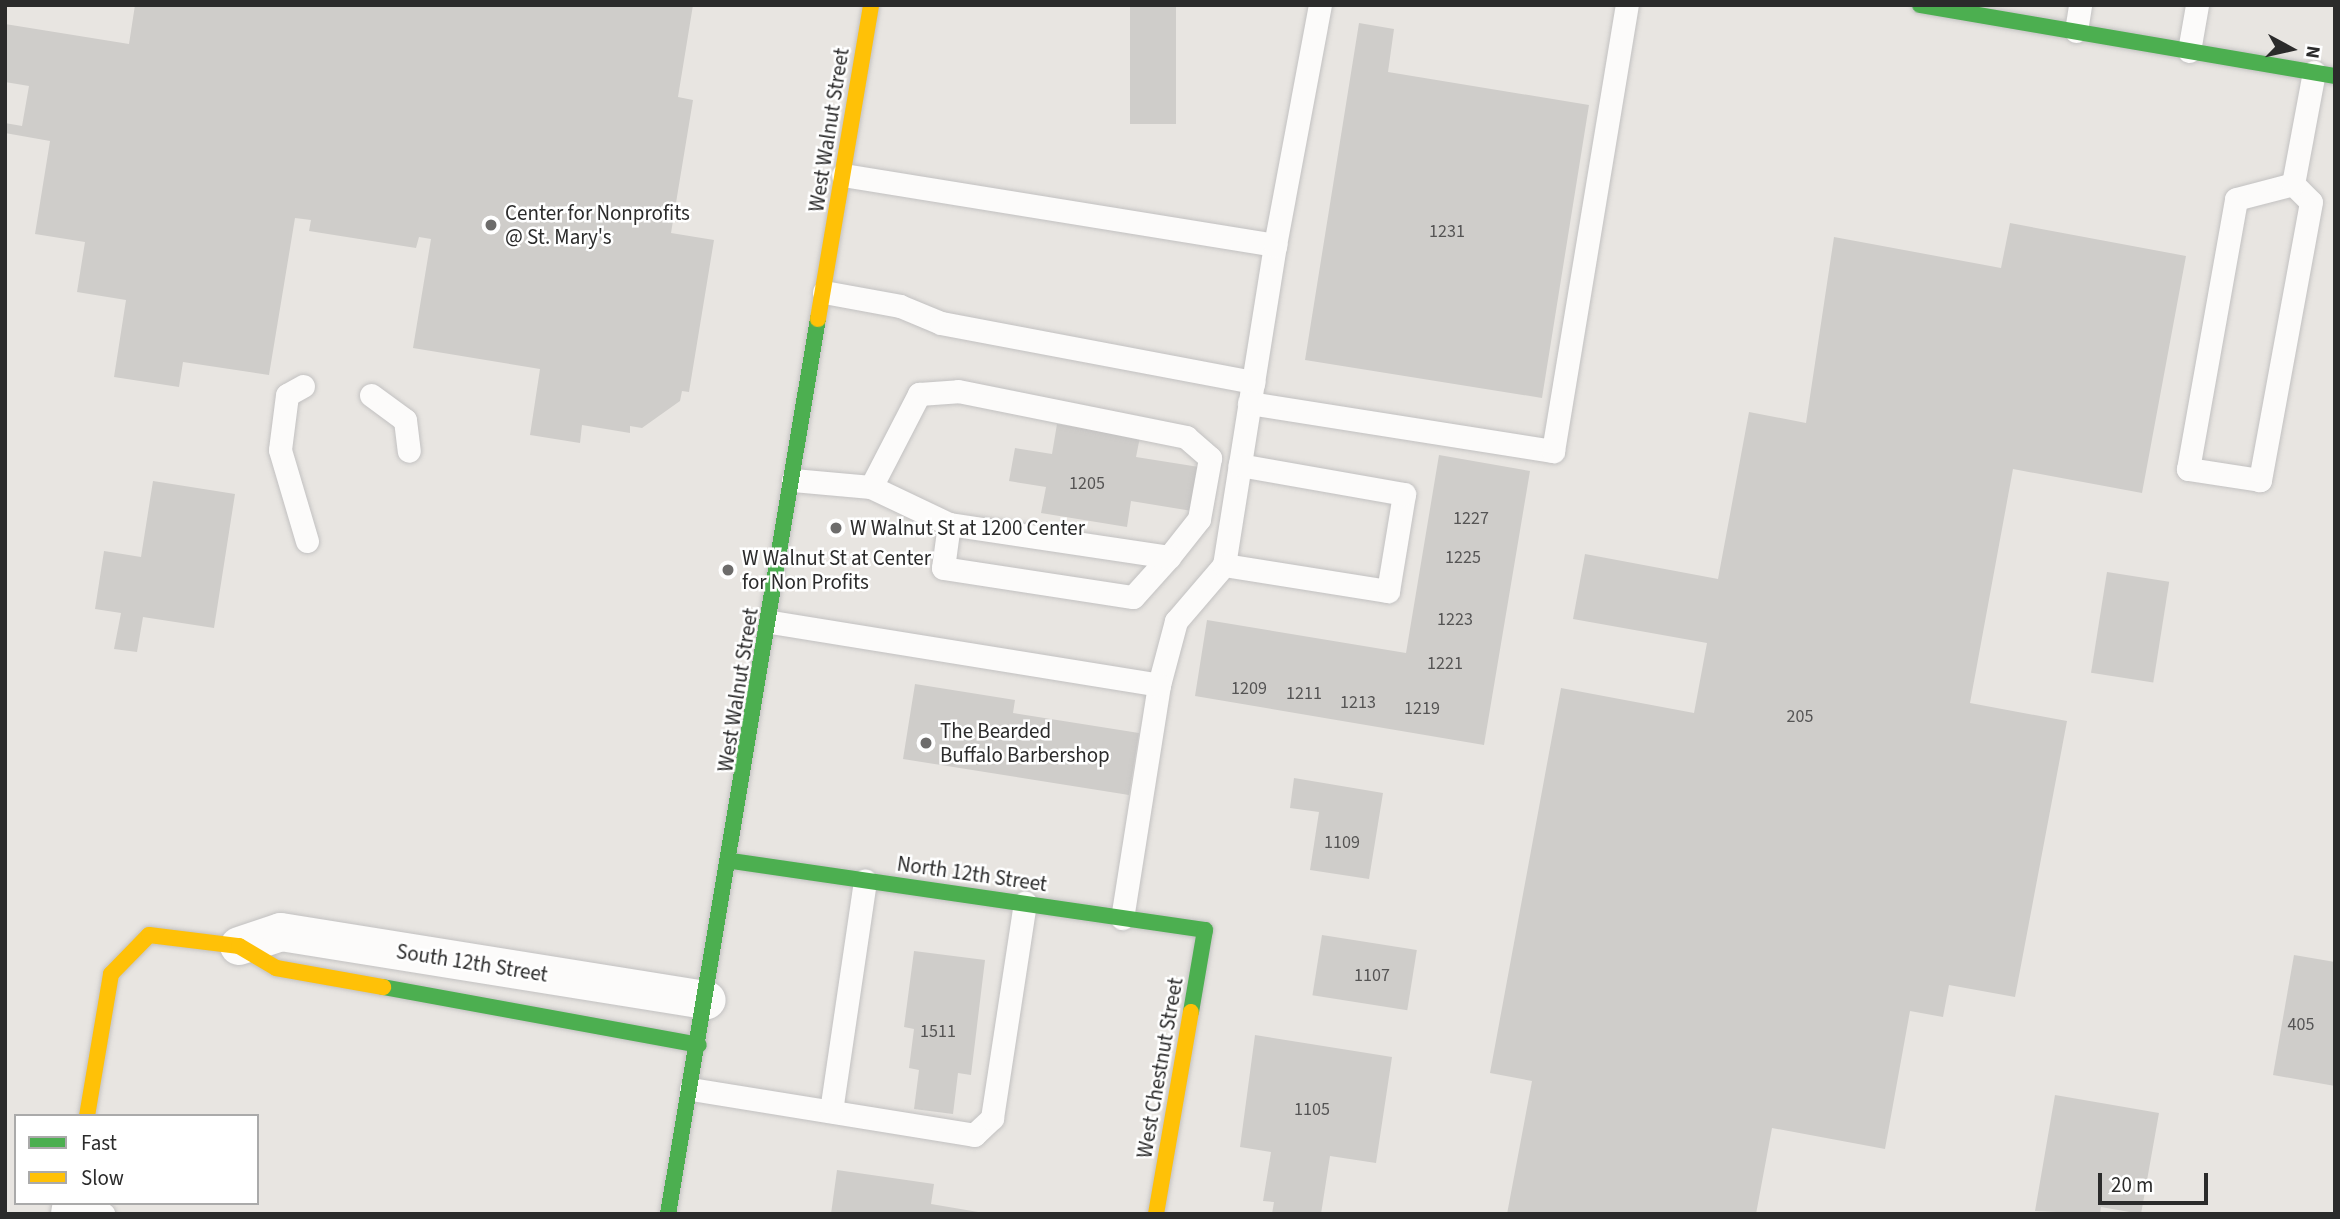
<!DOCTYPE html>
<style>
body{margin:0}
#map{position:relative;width:2340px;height:1219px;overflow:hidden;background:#e8e5e1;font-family:"Source Sans 3",sans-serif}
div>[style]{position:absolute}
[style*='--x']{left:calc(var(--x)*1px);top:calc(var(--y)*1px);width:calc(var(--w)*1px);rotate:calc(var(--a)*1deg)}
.building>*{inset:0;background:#cfcdca;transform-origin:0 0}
.roads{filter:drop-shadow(0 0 2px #c2c1c1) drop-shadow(0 0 2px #c2c1c1)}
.lane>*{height:23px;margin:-11.5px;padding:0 11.5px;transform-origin:11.5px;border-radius:11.5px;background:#fcfbfa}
.street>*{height:38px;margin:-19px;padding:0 19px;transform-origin:19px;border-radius:19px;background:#fcfbfa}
.fast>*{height:16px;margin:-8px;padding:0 8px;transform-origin:8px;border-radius:8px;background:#4caf50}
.slow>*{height:16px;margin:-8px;padding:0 8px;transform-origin:8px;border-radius:8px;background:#ffc107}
.dots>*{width:19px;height:19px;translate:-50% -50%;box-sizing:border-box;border:4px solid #fff;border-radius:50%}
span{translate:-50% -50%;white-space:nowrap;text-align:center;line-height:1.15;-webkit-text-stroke:5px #fff;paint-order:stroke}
.number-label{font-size:18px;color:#555454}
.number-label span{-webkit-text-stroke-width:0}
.street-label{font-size:21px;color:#2b2b2b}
.poi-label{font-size:21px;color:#2b2b2b}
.left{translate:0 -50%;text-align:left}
.frame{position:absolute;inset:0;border:7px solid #2b2b2b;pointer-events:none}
.legend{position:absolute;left:14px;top:1114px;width:245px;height:91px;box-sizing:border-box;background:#fff;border:2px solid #aaa;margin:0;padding:9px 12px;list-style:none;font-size:21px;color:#2b2b2b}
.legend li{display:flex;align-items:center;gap:14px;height:35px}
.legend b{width:35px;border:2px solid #aaa}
.north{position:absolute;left:2256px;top:14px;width:70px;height:70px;-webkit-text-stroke:5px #fff;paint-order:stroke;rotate:98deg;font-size:19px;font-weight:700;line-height:28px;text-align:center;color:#2b2b2b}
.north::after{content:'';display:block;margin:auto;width:24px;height:32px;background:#2b2b2b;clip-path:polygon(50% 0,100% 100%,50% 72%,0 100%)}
.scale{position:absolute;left:2098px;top:1173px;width:110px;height:32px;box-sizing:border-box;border:4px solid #2b2b2b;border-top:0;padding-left:9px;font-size:21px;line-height:24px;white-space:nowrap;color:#2b2b2b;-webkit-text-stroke:5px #fff;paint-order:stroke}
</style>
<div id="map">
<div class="building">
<div style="clip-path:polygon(135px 5px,693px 5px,678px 97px,693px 100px,671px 233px,714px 240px,689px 392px,682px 391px,680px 401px,642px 428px,630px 426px,630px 433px,582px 425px,580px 443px,530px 435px,540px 369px,413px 348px,431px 239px,419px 237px,416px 248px,309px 231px,311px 220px,295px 218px,269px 375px,183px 362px,179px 387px,114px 377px,126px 300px,77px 292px,85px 242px,35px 234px,50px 141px,5px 133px,5px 123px,22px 126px,29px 86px,5px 82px,5px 24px,129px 44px)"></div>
<div style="left:1130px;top:5px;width:46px;height:119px"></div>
<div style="clip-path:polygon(1359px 23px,1394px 29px,1388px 72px,1589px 105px,1542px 398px,1305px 360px)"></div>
<div style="clip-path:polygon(2010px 223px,2186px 256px,2142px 493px,2013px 469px,1970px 703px,2067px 721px,2015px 997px,1949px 985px,1943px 1017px,1910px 1011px,1885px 1149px,1772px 1128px,1756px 1214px,1507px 1214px,1532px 1081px,1490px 1073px,1561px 688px,1694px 713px,1707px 643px,1573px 619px,1585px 554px,1718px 579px,1749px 412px,1806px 423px,1834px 237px,2001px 268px)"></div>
<div style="clip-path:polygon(1057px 424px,1140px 437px,1136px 457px,1199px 467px,1192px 511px,1131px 501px,1127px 527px,1041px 513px,1046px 487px,1009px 481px,1015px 448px,1052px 454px)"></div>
<div style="clip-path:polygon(1439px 455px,1530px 471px,1484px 745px,1195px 696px,1207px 620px,1406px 653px)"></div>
<div style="clip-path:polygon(153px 481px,235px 494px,214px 628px,143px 617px,137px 652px,114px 649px,121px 613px,95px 609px,104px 551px,141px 557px)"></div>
<div style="left:2107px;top:572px;width:63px;height:102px;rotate:9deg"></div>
<div style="clip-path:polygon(915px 684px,1015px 700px,1013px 713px,1139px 733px,1129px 795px,903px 759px)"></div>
<div style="clip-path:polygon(1294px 778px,1383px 793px,1369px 879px,1310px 870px,1319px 812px,1290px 808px)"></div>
<div style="left:1322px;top:935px;width:96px;height:61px;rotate:9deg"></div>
<div style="clip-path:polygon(914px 951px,985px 960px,971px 1075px,958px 1073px,953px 1114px,914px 1109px,919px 1070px,909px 1068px,914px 1029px,904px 1027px)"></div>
<div style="clip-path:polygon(2294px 955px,2335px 962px,2335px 1086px,2273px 1075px)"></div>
<div style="clip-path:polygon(1255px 1035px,1392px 1057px,1376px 1163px,1330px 1156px,1321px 1214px,1272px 1214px,1274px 1202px,1263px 1201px,1271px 1152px,1240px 1147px)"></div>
<div style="clip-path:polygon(2055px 1095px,2159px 1113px,2141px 1214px,2101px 1207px,2100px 1214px,2035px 1211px)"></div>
<div style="clip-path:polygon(837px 1170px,934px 1184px,931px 1204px,990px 1214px,831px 1214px)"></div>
</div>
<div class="roads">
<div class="lane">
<div style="--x:2076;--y:31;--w:26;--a:-81"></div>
<div style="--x:2189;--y:51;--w:47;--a:-80.1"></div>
<div style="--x:843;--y:175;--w:438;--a:9.2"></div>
<div style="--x:1275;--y:245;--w:139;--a:99.1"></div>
<div style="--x:2293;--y:184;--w:25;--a:45"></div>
<div style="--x:2311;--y:202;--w:283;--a:100.4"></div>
<div style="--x:2260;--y:480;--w:73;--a:-171.3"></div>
<div style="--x:2188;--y:469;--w:274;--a:-79.9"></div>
<div style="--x:2236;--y:199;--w:59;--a:-14.7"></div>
<div style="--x:2293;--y:184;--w:114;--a:-79.4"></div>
<div style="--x:1275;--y:245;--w:244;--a:-79.4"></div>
<div style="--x:824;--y:292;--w:77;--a:10.4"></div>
<div style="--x:900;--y:306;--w:44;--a:22.5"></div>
<div style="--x:941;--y:323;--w:318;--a:10.7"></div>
<div style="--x:1253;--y:382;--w:185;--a:99"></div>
<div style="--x:1224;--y:565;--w:74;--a:130.6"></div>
<div style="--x:1176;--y:621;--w:66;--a:104.9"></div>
<div style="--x:1159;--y:685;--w:236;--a:99"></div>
<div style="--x:303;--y:386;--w:18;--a:151"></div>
<div style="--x:287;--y:395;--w:55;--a:97.3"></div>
<div style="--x:280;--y:450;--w:95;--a:73.5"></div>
<div style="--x:371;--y:395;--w:42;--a:36.3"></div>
<div style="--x:405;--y:420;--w:31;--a:83"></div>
<div style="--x:1249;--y:403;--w:308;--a:9"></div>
<div style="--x:1553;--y:451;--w:452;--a:-80.6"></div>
<div style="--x:793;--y:480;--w:78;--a:5.1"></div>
<div style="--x:871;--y:487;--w:86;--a:25.4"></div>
<div style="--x:949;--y:524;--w:44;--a:97.8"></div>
<div style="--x:943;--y:568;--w:192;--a:8.7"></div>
<div style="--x:1133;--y:597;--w:54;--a:-48"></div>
<div style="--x:871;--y:487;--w:105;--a:-62.7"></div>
<div style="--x:919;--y:394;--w:39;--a:-4"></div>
<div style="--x:958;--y:391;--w:233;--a:11.4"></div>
<div style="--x:1186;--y:437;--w:32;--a:41"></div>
<div style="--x:1210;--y:458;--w:62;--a:100.2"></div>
<div style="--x:1199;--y:519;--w:48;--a:128.3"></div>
<div style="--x:1169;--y:557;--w:222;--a:-171.5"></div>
<div style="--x:1224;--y:565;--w:166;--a:9"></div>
<div style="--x:1388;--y:591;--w:98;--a:-80.6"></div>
<div style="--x:1404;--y:494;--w:167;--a:-170"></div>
<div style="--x:771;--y:622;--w:393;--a:9.2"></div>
<div style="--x:691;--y:1089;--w:287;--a:9.2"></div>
<div style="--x:974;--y:1135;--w:25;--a:-43"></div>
<div style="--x:992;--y:1118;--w:218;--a:-81.3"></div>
<div style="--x:831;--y:1111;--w:233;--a:-81.6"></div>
<div style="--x:71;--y:1208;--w:33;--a:11"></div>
</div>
<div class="street">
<div style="--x:239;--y:946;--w:44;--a:-18.4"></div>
<div style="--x:281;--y:932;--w:431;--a:9.1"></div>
<div style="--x:70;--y:1214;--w:11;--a:-80"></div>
</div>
<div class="fast">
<div style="--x:1920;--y:5;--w:421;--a:9.7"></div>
<div style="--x:732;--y:861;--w:478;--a:8.3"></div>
<div style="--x:1205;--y:930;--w:83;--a:99.7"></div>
<div style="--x:383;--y:987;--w:321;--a:10.4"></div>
<div style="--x:668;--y:1214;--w:907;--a:-80.49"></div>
</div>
<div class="slow">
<div style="--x:818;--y:319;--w:318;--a:-80.4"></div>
<div style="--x:87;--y:1116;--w:144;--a:-80.4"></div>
<div style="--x:111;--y:974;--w:54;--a:-45.7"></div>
<div style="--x:149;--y:935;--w:91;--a:7"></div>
<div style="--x:239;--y:946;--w:43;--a:30.7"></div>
<div style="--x:276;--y:968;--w:109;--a:10.1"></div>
<div style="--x:1156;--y:1214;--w:205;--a:-80.2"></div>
</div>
</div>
<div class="dots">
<div style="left:491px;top:225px;background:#6d6c6b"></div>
<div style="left:836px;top:528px;background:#6d6c6b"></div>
<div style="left:728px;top:570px;background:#6d6c6b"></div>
<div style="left:926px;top:743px;background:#6d6c6b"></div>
</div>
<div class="number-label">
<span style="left:1447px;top:232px">1231</span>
<span style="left:1087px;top:484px">1205</span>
<span style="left:1471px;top:519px">1227</span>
<span style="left:1463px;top:558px">1225</span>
<span style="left:1455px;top:620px">1223</span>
<span style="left:1445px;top:664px">1221</span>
<span style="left:1249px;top:689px">1209</span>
<span style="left:1304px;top:694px">1211</span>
<span style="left:1358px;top:703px">1213</span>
<span style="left:1422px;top:709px">1219</span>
<span style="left:1800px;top:717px">205</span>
<span style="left:1342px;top:843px">1109</span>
<span style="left:1372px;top:976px">1107</span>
<span style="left:2301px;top:1025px">405</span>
<span style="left:938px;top:1032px">1511</span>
<span style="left:1312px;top:1110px">1105</span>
</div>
<div class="street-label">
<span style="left:829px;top:130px;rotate:-81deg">West Walnut Street</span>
<span style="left:738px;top:690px;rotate:-81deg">West Walnut Street</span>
<span style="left:972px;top:874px;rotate:8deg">North 12th Street</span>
<span style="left:472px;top:963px;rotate:9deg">South 12th Street</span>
<span style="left:1160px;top:1068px;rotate:-80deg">West Chestnut Street</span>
</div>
<div class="poi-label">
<span class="left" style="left:505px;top:225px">Center for Nonprofits<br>@ St. Mary's</span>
<span class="left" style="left:850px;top:528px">W Walnut St at 1200 Center</span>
<span class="left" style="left:742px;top:570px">W Walnut St at Center<br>for Non Profits</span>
<span class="left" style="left:940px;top:743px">The Bearded<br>Buffalo Barbershop</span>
</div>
<div class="frame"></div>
<ul class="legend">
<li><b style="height:9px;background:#4caf50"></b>Fast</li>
<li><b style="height:9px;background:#ffc107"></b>Slow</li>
</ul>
<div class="north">N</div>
<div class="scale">20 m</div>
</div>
